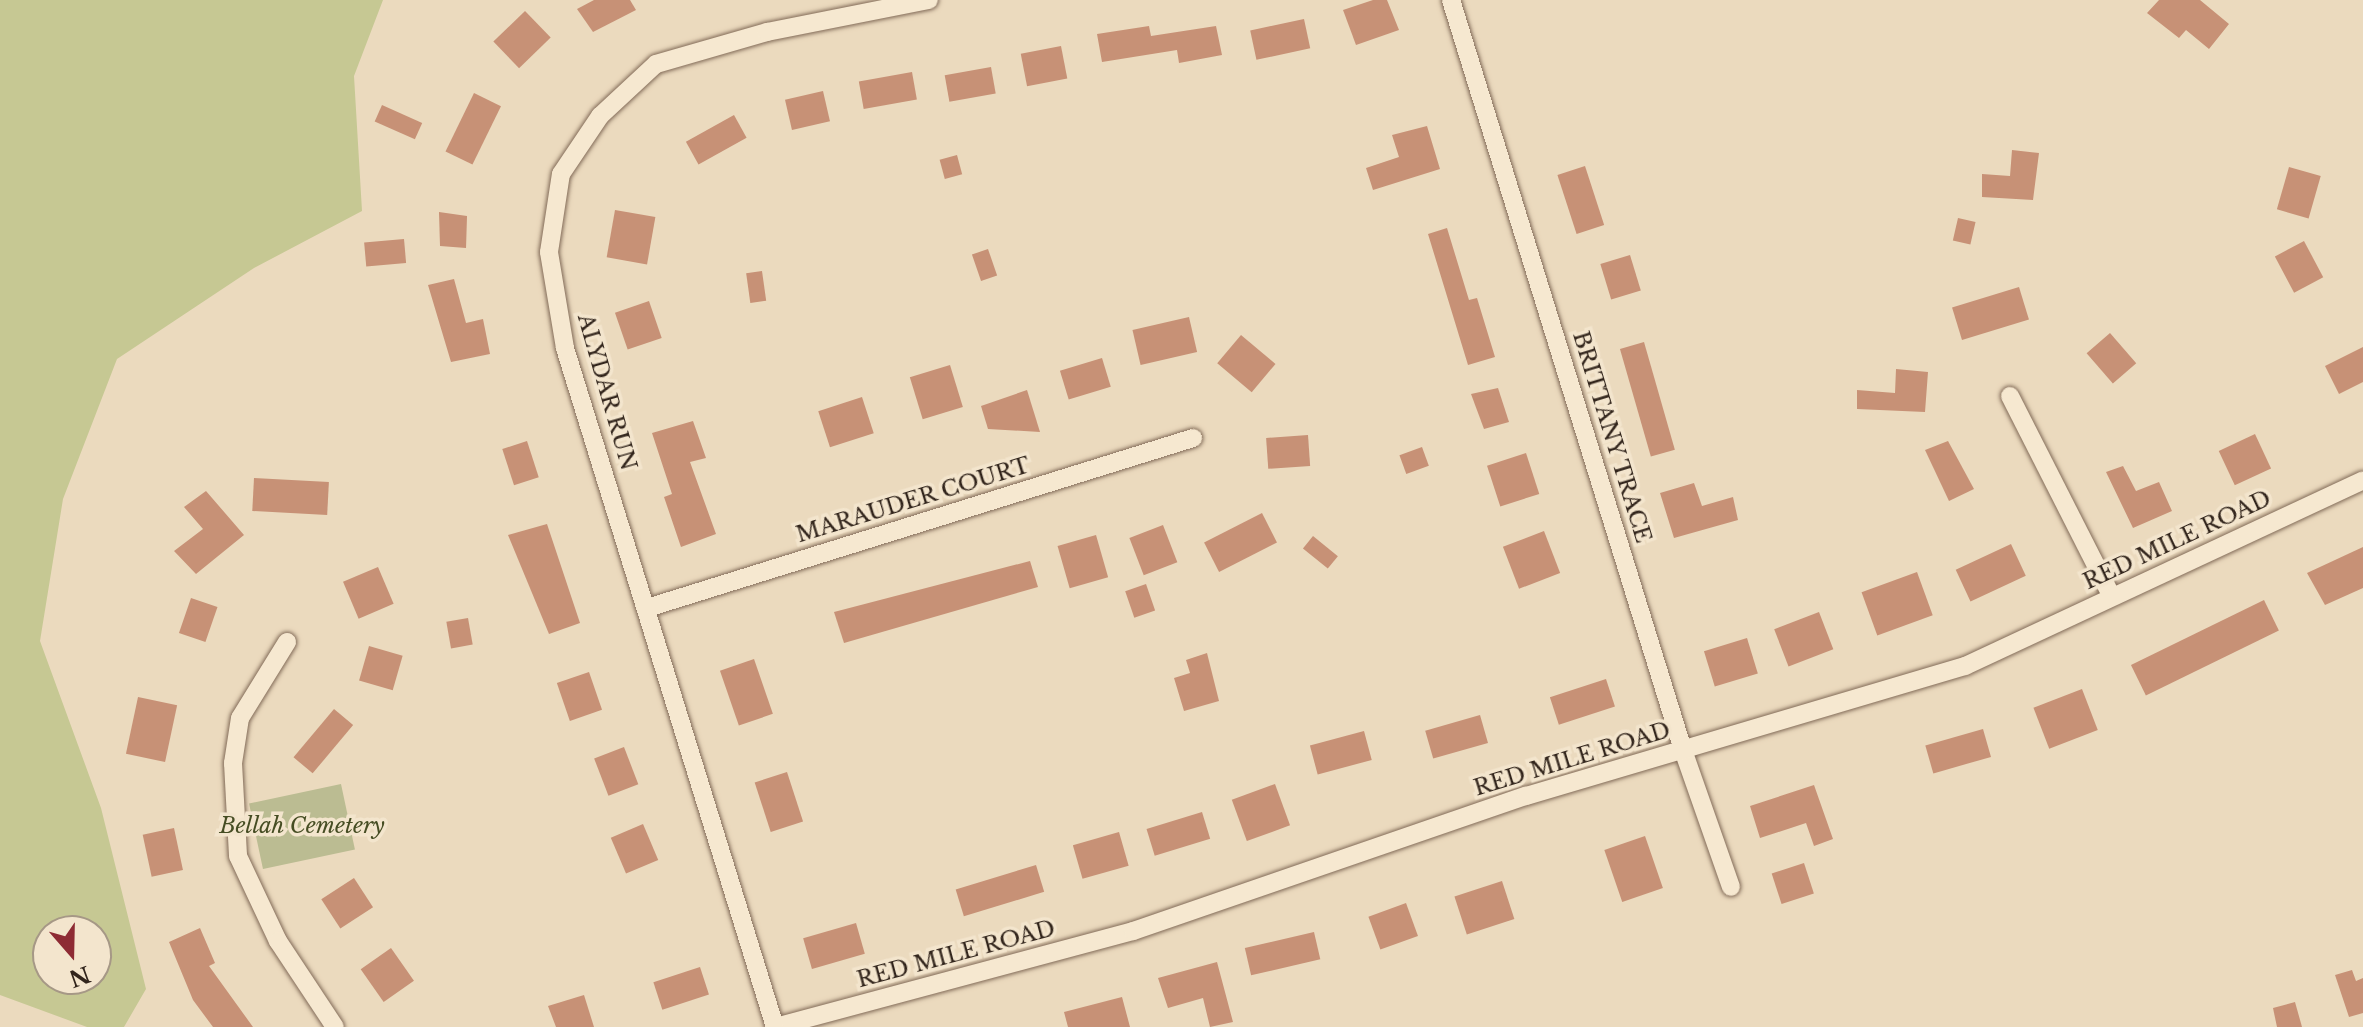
<!DOCTYPE html>
<style>
body{margin:0}
#map{position:relative;width:2363px;height:1027px;overflow:hidden;background:#ebdabe;font-family:"Libre Baskerville",serif}
div>[style]{position:absolute}
[style*='--x']{left:calc(var(--x)*1px);top:calc(var(--y)*1px);width:calc(var(--w)*1px);rotate:calc(var(--a)*1deg)}
.green>*{inset:0;background:#c6c893}
.cemetery>*{inset:0;background:#bbbc92;transform-origin:0 0}
.building>*{inset:0;background:#c79176;transform-origin:0 0}
.roads{filter:drop-shadow(0 0 2px #826b58) drop-shadow(0 0 2px #826b58)}
.minor>*{height:18px;margin:-9px;padding:0 9px;transform-origin:9px;border-radius:9px;background:#f6e8d0}
span{translate:-50% -50%;white-space:nowrap;text-align:center;line-height:1.15;-webkit-text-stroke:7px #f3e5cd;paint-order:stroke}
.street-label{font-size:22px;color:#32251c}
.park-label{font-size:22px;color:#464d23;font-style:italic}
.north{position:absolute;left:32px;top:915px;width:80px;height:80px;box-sizing:border-box;background:#f3e5cd;border:2px solid #a69886;border-radius:50%;rotate:160deg;font-size:22px;font-weight:700;line-height:32px;text-align:center;color:#32251c}
.north::after{content:'';display:block;margin:auto;width:28px;height:36px;background:#8e2b34;clip-path:polygon(50% 0,100% 100%,50% 72%,0 100%)}
</style>
<div id="map">
<div class="green">
<div style="clip-path:polygon(evenodd,0 0,383px 0,354px 76px,362px 211px,254px 268px,117px 359px,63px 499px,40px 641px,101px 808px,146px 989px,124px 1027px,87px 1027px,0 995px,0 0,48px 931px,96px 931px,96px 979px,48px 979px,48px 931px)"></div>
</div>
<div class="cemetery">
<div style="left:341px;top:784px;width:67px;height:94px;rotate:78deg"></div>
</div>
<div class="building">
<div style="clip-path:polygon(594px 0,630px 0,636px 10px,593px 32px,577px 9px)"></div>
<div style="clip-path:polygon(1373px 0,1387px 0,1399px 30px,1356px 45px,1343px 10px)"></div>
<div style="clip-path:polygon(2159px 0,2200px 0,2229px 24px,2209px 49px,2186px 30px,2179px 38px,2147px 13px)"></div>
<div style="left:525px;top:11px;width:37px;height:44px;rotate:46deg"></div>
<div style="left:1304px;top:19px;width:30px;height:55px;rotate:78deg"></div>
<div style="clip-path:polygon(1149px 26px,1151px 36px,1216px 26px,1222px 55px,1179px 63px,1177px 50px,1102px 62px,1097px 34px)"></div>
<div style="left:1061px;top:46px;width:33px;height:41px;rotate:79deg"></div>
<div style="left:991px;top:67px;width:27px;height:47px;rotate:80deg"></div>
<div style="left:912px;top:72px;width:28px;height:54px;rotate:80deg"></div>
<div style="left:823px;top:91px;width:31px;height:39px;rotate:77deg"></div>
<div style="left:474px;top:93px;width:30px;height:65px;rotate:26deg"></div>
<div style="left:382px;top:105px;width:44px;height:18px;rotate:24deg"></div>
<div style="left:734px;top:115px;width:26px;height:55px;rotate:61deg"></div>
<div style="clip-path:polygon(1427px 126px,1440px 169px,1373px 190px,1366px 168px,1399px 157px,1392px 135px)"></div>
<div style="clip-path:polygon(2012px 150px,2039px 153px,2033px 200px,1982px 197px,1982px 174px,2010px 176px)"></div>
<div style="left:957px;top:155px;width:20px;height:18px;rotate:75deg"></div>
<div style="left:1585px;top:166px;width:62px;height:29px;rotate:72deg"></div>
<div style="left:2289px;top:167px;width:33px;height:44px;rotate:16deg"></div>
<div style="left:615px;top:210px;width:41px;height:48px;rotate:10deg"></div>
<div style="clip-path:polygon(439px 212px,467px 216px,466px 248px,440px 246px)"></div>
<div style="left:1958px;top:218px;width:18px;height:23px;rotate:13deg"></div>
<div style="clip-path:polygon(1447px 228px,1469px 300px,1477px 298px,1495px 357px,1468px 365px,1428px 234px)"></div>
<div style="left:404px;top:239px;width:24px;height:40px;rotate:85deg"></div>
<div style="left:2304px;top:241px;width:41px;height:33px;rotate:62deg"></div>
<div style="left:988px;top:249px;width:28px;height:17px;rotate:71deg"></div>
<div style="left:1630px;top:255px;width:37px;height:31px;rotate:73deg"></div>
<div style="left:762px;top:271px;width:30px;height:16px;rotate:82deg"></div>
<div style="clip-path:polygon(454px 279px,466px 323px,483px 319px,490px 354px,451px 362px,428px 285px)"></div>
<div style="left:2019px;top:287px;width:34px;height:70px;rotate:73deg"></div>
<div style="left:649px;top:301px;width:39px;height:36px;rotate:71deg"></div>
<div style="left:1189px;top:317px;width:36px;height:58px;rotate:77deg"></div>
<div style="left:2110px;top:333px;width:40px;height:31px;rotate:49deg"></div>
<div style="left:1241px;top:335px;width:45px;height:37px;rotate:40deg"></div>
<div style="left:1644px;top:342px;width:112px;height:25px;rotate:74deg"></div>
<div style="clip-path:polygon(2363px 347px,2363px 382px,2339px 394px,2325px 366px)"></div>
<div style="left:1102px;top:358px;width:30px;height:44px;rotate:73deg"></div>
<div style="left:950px;top:365px;width:44px;height:42px;rotate:73deg"></div>
<div style="clip-path:polygon(1896px 369px,1928px 372px,1925px 412px,1857px 409px,1857px 390px,1895px 393px)"></div>
<div style="clip-path:polygon(1498px 388px,1509px 422px,1484px 429px,1471px 394px)"></div>
<div style="clip-path:polygon(1027px 390px,1040px 432px,988px 429px,981px 406px)"></div>
<div style="left:862px;top:397px;width:38px;height:46px;rotate:72deg"></div>
<div style="clip-path:polygon(693px 421px,706px 458px,690px 462px,716px 534px,681px 547px,664px 497px,672px 494px,652px 433px)"></div>
<div style="left:2255px;top:434px;width:38px;height:40px;rotate:65deg"></div>
<div style="left:1308px;top:435px;width:31px;height:42px;rotate:86deg"></div>
<div style="left:527px;top:441px;width:38px;height:26px;rotate:72deg"></div>
<div style="clip-path:polygon(1948px 441px,1974px 489px,1949px 501px,1925px 450px)"></div>
<div style="left:1422px;top:447px;width:20px;height:24px;rotate:70deg"></div>
<div style="left:1526px;top:453px;width:43px;height:41px;rotate:72deg"></div>
<div style="clip-path:polygon(2123px 466px,2136px 491px,2159px 482px,2172px 511px,2133px 528px,2106px 472px)"></div>
<div style="left:254px;top:478px;width:75px;height:33px;rotate:3deg"></div>
<div style="clip-path:polygon(1694px 483px,1702px 506px,1733px 497px,1738px 520px,1674px 538px,1660px 493px)"></div>
<div style="clip-path:polygon(206px 491px,244px 535px,196px 574px,174px 551px,203px 529px,184px 507px)"></div>
<div style="left:1262px;top:513px;width:33px;height:65px;rotate:63deg"></div>
<div style="clip-path:polygon(547px 524px,580px 623px,549px 634px,508px 535px)"></div>
<div style="left:1163px;top:525px;width:40px;height:36px;rotate:69deg"></div>
<div style="left:1544px;top:531px;width:45px;height:44px;rotate:69deg"></div>
<div style="left:1096px;top:535px;width:44px;height:40px;rotate:74deg"></div>
<div style="left:1313px;top:536px;width:32px;height:16px;rotate:39deg"></div>
<div style="left:2011px;top:544px;width:35px;height:61px;rotate:65deg"></div>
<div style="clip-path:polygon(2363px 547px,2363px 588px,2325px 605px,2307px 573px)"></div>
<div style="clip-path:polygon(1030px 561px,1038px 587px,844px 643px,834px 612px)"></div>
<div style="left:378px;top:567px;width:40px;height:38px;rotate:67deg"></div>
<div style="left:1917px;top:572px;width:46px;height:59px;rotate:70deg"></div>
<div style="left:1146px;top:584px;width:28px;height:22px;rotate:71deg"></div>
<div style="left:191px;top:598px;width:28px;height:37px;rotate:19deg"></div>
<div style="left:2264px;top:600px;width:34px;height:148px;rotate:64deg"></div>
<div style="left:1819px;top:612px;width:40px;height:48px;rotate:69deg"></div>
<div style="left:468px;top:618px;width:27px;height:22px;rotate:80deg"></div>
<div style="left:1747px;top:638px;width:37px;height:45px;rotate:73deg"></div>
<div style="left:369px;top:646px;width:35px;height:36px;rotate:16deg"></div>
<div style="clip-path:polygon(1207px 653px,1219px 701px,1184px 711px,1174px 678px,1190px 673px,1186px 660px)"></div>
<div style="left:754px;top:659px;width:58px;height:36px;rotate:71deg"></div>
<div style="left:589px;top:672px;width:40px;height:34px;rotate:71deg"></div>
<div style="left:1606px;top:679px;width:29px;height:59px;rotate:72deg"></div>
<div style="left:2082px;top:689px;width:44px;height:52px;rotate:69deg"></div>
<div style="left:138px;top:697px;width:40px;height:58px;rotate:12deg"></div>
<div style="left:334px;top:709px;width:25px;height:63px;rotate:40deg"></div>
<div style="left:1480px;top:715px;width:29px;height:57px;rotate:74deg"></div>
<div style="left:1983px;top:729px;width:29px;height:60px;rotate:74deg"></div>
<div style="left:1364px;top:731px;width:30px;height:56px;rotate:75deg"></div>
<div style="left:624px;top:747px;width:40px;height:32px;rotate:69deg"></div>
<div style="left:787px;top:772px;width:52px;height:34px;rotate:72deg"></div>
<div style="left:1275px;top:784px;width:44px;height:46px;rotate:70deg"></div>
<div style="clip-path:polygon(1814px 785px,1833px 839px,1814px 846px,1806px 823px,1760px 838px,1750px 806px)"></div>
<div style="left:1202px;top:812px;width:28px;height:58px;rotate:73deg"></div>
<div style="left:643px;top:824px;width:39px;height:35px;rotate:67deg"></div>
<div style="left:174px;top:828px;width:43px;height:32px;rotate:78deg"></div>
<div style="left:1119px;top:832px;width:35px;height:48px;rotate:74deg"></div>
<div style="left:1645px;top:836px;width:55px;height:43px;rotate:71deg"></div>
<div style="left:1804px;top:863px;width:32px;height:34px;rotate:72deg"></div>
<div style="left:1036px;top:865px;width:28px;height:84px;rotate:73deg"></div>
<div style="left:354px;top:878px;width:35px;height:39px;rotate:57deg"></div>
<div style="left:1502px;top:881px;width:40px;height:50px;rotate:72deg"></div>
<div style="left:1406px;top:903px;width:35px;height:40px;rotate:70deg"></div>
<div style="left:856px;top:923px;width:32px;height:55px;rotate:74deg"></div>
<div style="clip-path:polygon(200px 928px,215px 963px,209px 966px,253px 1027px,213px 1027px,193px 1000px,169px 942px)"></div>
<div style="left:1314px;top:932px;width:28px;height:71px;rotate:77deg"></div>
<div style="left:391px;top:948px;width:40px;height:37px;rotate:55deg"></div>
<div style="clip-path:polygon(1217px 962px,1233px 1022px,1210px 1027px,1203px 998px,1168px 1008px,1158px 978px)"></div>
<div style="left:700px;top:967px;width:29px;height:49px;rotate:72deg"></div>
<div style="clip-path:polygon(2352px 970px,2356px 981px,2363px 978px,2363px 1013px,2349px 1017px,2335px 975px)"></div>
<div style="clip-path:polygon(584px 995px,594px 1027px,556px 1027px,548px 1006px)"></div>
<div style="clip-path:polygon(1122px 997px,1130px 1027px,1068px 1027px,1064px 1012px)"></div>
<div style="clip-path:polygon(2295px 1002px,2302px 1027px,2277px 1027px,2273px 1008px)"></div>
</div>
<div class="roads">
<div class="minor">
<div style="--x:1451;--y:0;--w:785;--a:72.81"></div>
<div style="--x:1683;--y:750;--w:145;--a:70.7"></div>
<div style="--x:2010;--y:396;--w:225;--a:63.1"></div>
<div style="--x:647;--y:608;--w:572;--a:-17.29"></div>
<div style="--x:287;--y:642;--w:89;--a:121.7"></div>
<div style="--x:240;--y:718;--w:46;--a:98.8"></div>
<div style="--x:233;--y:763;--w:93;--a:86.9"></div>
<div style="--x:238;--y:856;--w:94;--a:64.8"></div>
<div style="--x:278;--y:941;--w:103;--a:56.5"></div>
<div style="--x:775;--y:1027;--w:371;--a:-15"></div>
<div style="--x:1133;--y:931;--w:416;--a:-19"></div>
<div style="--x:1526;--y:796;--w:458;--a:-16.5"></div>
<div style="--x:1965;--y:666;--w:439;--a:-25"></div>
<div style="--x:775;--y:1027;--w:711;--a:-107.19"></div>
<div style="--x:565;--y:348;--w:97;--a:-99.5"></div>
<div style="--x:549;--y:252;--w:79;--a:-81.3"></div>
<div style="--x:561;--y:174;--w:70;--a:-56.1"></div>
<div style="--x:600;--y:116;--w:76;--a:-42.9"></div>
<div style="--x:656;--y:64;--w:116;--a:-16.1"></div>
<div style="--x:767;--y:32;--w:165;--a:-11.2"></div>
</div>
</div>
<div class="street-label">
<span style="left:607px;top:392px;rotate:74deg">ALYDAR RUN</span>
<span style="left:1612px;top:437px;rotate:73deg">BRITTANY TRACE</span>
<span style="left:913px;top:500px;rotate:-17deg">MARAUDER COURT</span>
<span style="left:2177px;top:540px;rotate:-25deg">RED MILE ROAD</span>
<span style="left:1572px;top:759px;rotate:-17deg">RED MILE ROAD</span>
<span style="left:956px;top:954px;rotate:-15deg">RED MILE ROAD</span>
</div>
<div class="park-label">
<span style="left:302px;top:826px">Bellah Cemetery</span>
</div>
<div class="north">N</div>
</div>
